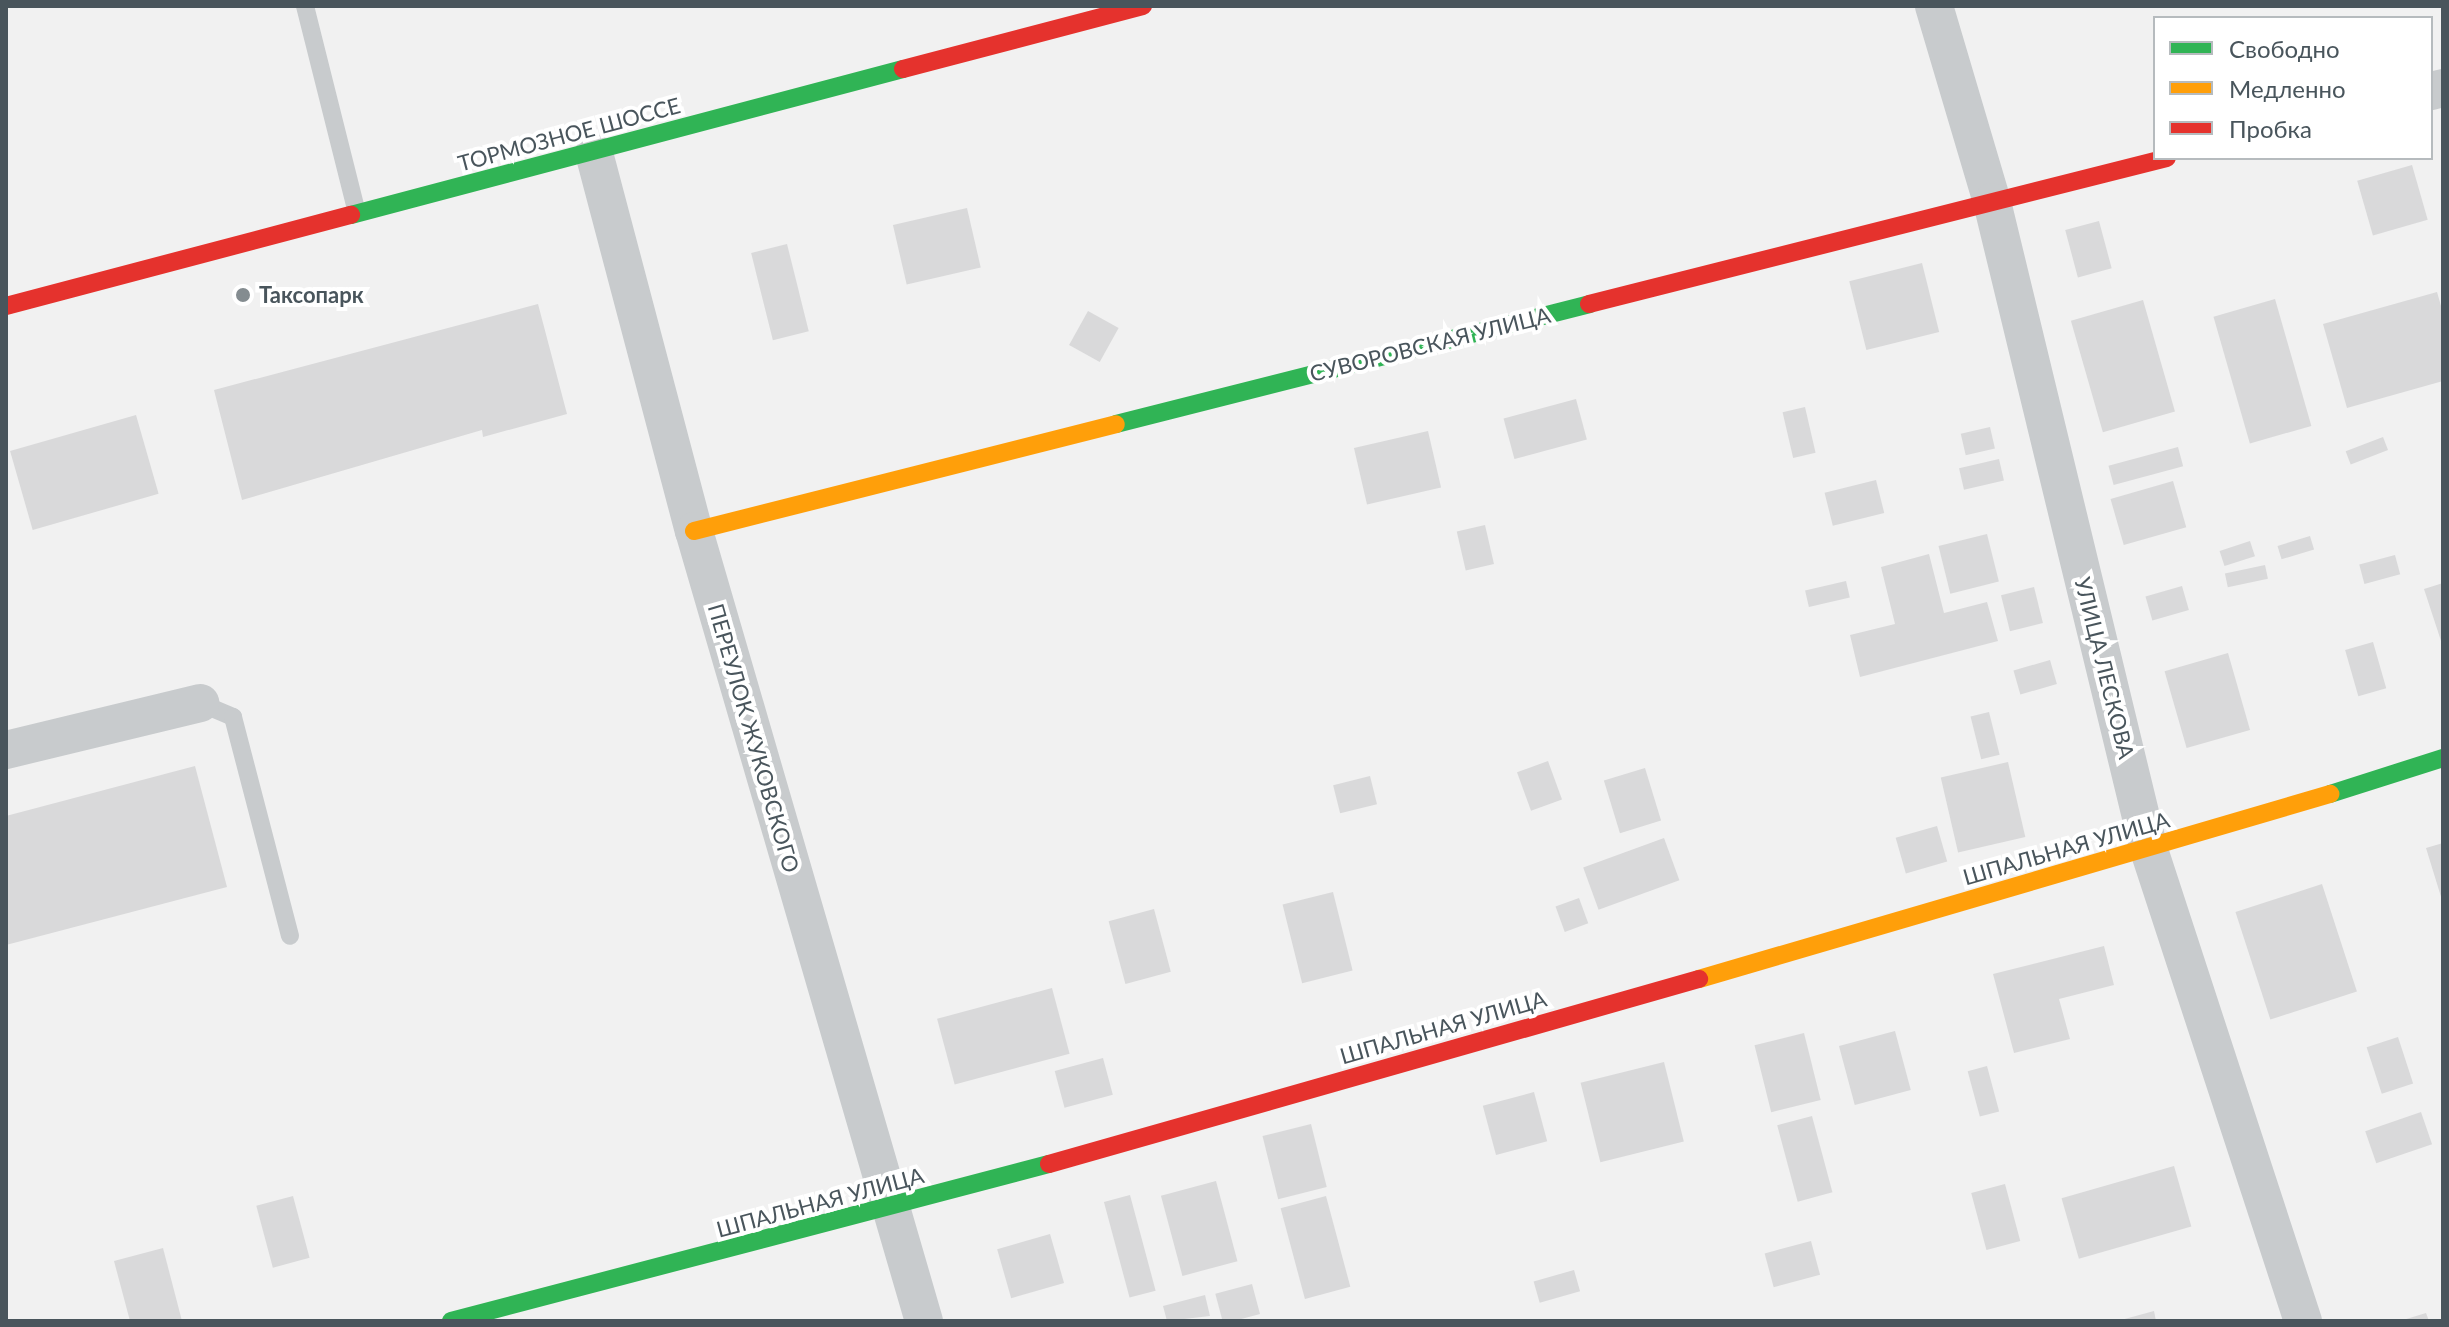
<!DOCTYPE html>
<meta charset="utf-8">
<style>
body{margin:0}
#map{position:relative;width:2449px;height:1327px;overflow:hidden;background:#f1f1f1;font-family:Lato,sans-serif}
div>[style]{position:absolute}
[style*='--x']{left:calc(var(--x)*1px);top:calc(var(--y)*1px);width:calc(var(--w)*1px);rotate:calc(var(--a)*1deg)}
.building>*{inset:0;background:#d9d9da;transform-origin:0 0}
.lane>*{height:18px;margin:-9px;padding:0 9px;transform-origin:9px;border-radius:9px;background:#c8cbcd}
.street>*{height:38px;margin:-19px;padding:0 19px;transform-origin:19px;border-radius:19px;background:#c8cbcd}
.fast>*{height:18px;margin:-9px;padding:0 9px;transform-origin:9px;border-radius:9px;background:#30b455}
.slow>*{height:18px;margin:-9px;padding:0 9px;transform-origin:9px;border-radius:9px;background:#ff9f0a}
.jam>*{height:18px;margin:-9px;padding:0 9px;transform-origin:9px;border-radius:9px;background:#e5322d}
.dots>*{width:22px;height:22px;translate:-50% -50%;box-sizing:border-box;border:4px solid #fff;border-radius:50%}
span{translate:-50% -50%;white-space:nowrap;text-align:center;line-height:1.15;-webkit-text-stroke:8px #fff;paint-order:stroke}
.street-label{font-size:22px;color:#49555c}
.poi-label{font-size:22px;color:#49555c;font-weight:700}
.left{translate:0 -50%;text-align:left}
.frame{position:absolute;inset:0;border:8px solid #49555c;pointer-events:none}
.legend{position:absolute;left:2153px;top:16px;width:280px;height:144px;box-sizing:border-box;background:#fff;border:2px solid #b6bbbe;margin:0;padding:10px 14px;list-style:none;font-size:24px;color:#49555c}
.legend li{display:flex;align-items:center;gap:16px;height:40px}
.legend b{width:40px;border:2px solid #b6bbbe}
</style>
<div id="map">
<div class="building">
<div style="left:2412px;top:165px;width:57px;height:57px;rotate:74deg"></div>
<div style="left:967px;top:208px;width:61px;height:76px;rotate:77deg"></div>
<div style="left:2099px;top:221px;width:49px;height:35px;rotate:75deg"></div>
<div style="left:787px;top:244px;width:90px;height:37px;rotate:76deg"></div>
<div style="left:1922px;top:263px;width:71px;height:75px;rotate:76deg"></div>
<div style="clip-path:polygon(2437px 292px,2443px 313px,2443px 381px,2347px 408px,2323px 324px)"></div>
<div style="left:2275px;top:299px;width:132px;height:64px;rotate:74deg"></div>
<div style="left:2143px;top:300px;width:116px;height:75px;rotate:74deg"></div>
<div style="clip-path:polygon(538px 304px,567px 414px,483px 437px,482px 430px,242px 500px,214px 390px)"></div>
<div style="left:1088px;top:311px;width:35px;height:39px;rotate:29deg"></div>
<div style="left:1576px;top:399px;width:42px;height:75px;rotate:75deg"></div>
<div style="left:1805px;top:407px;width:47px;height:23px;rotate:77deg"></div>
<div style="left:136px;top:415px;width:82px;height:131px;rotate:74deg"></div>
<div style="left:1990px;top:427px;width:22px;height:30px;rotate:77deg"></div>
<div style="left:1428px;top:431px;width:58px;height:76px;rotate:77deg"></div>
<div style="left:2383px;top:437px;width:14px;height:40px;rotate:69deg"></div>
<div style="left:2178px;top:447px;width:20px;height:72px;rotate:75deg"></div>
<div style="left:1999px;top:459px;width:22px;height:41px;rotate:77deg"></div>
<div style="left:1876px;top:480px;width:34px;height:53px;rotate:76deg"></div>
<div style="left:2173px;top:481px;width:48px;height:65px;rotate:74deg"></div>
<div style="left:1485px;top:525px;width:40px;height:29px;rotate:77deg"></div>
<div style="left:1987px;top:534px;width:49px;height:50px;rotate:76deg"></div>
<div style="left:2310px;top:536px;width:14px;height:34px;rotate:73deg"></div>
<div style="left:2250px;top:541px;width:16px;height:32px;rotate:72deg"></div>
<div style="clip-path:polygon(1929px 554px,1944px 613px,1987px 602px,1998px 641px,1860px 677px,1850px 635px,1895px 624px,1881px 567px)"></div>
<div style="left:2395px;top:555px;width:20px;height:37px;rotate:75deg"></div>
<div style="left:2265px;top:565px;width:14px;height:41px;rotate:78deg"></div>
<div style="left:1846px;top:581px;width:17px;height:42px;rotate:77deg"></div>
<div style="clip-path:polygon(2443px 583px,2443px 644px,2442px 644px,2424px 589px)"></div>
<div style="left:2182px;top:586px;width:25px;height:38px;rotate:74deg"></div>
<div style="left:2034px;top:587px;width:37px;height:34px;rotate:76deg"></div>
<div style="left:2373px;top:642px;width:48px;height:29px;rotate:74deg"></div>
<div style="left:2228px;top:653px;width:80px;height:66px;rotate:74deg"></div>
<div style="left:2050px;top:660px;width:25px;height:38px;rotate:74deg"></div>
<div style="left:1989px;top:712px;width:44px;height:19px;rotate:76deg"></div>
<div style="left:1548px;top:761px;width:41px;height:33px;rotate:70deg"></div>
<div style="left:2008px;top:762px;width:77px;height:69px;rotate:77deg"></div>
<div style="clip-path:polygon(195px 766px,227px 887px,6px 945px,6px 816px)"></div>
<div style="left:1645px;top:768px;width:55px;height:43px;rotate:73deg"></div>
<div style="left:1370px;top:776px;width:29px;height:38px;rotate:76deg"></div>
<div style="left:1937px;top:826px;width:37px;height:43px;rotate:74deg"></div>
<div style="left:1664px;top:838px;width:45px;height:86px;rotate:70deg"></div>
<div style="clip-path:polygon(2443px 843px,2443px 900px,2442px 900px,2426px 848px)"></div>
<div style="left:2322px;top:884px;width:113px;height:91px;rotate:72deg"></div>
<div style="left:1333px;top:892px;width:81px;height:52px;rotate:76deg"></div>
<div style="left:1579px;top:898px;width:27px;height:25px;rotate:70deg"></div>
<div style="left:1154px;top:909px;width:65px;height:47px;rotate:75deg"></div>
<div style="clip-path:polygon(2104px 946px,2114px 985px,2059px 999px,2070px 1039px,2014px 1053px,1993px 974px)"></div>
<div style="left:1052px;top:988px;width:68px;height:119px;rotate:75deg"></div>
<div style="left:1895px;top:1031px;width:61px;height:58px;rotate:75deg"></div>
<div style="left:1804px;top:1033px;width:69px;height:51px;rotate:76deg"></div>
<div style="left:2398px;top:1037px;width:49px;height:33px;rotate:72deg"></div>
<div style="left:1103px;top:1058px;width:38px;height:50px;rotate:75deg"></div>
<div style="left:1664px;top:1062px;width:82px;height:86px;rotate:76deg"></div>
<div style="left:1987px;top:1066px;width:47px;height:20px;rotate:75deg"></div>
<div style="left:1534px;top:1092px;width:51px;height:53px;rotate:75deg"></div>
<div style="left:2421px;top:1112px;width:34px;height:59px;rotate:71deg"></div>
<div style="left:1812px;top:1116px;width:79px;height:36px;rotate:75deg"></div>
<div style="left:1311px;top:1124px;width:65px;height:50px;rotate:76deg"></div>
<div style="left:2174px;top:1166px;width:63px;height:117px;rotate:74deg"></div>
<div style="left:1216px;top:1181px;width:83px;height:57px;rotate:75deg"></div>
<div style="left:2005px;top:1184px;width:59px;height:35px;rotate:75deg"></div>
<div style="left:1130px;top:1195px;width:99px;height:27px;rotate:75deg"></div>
<div style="left:293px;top:1196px;width:64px;height:38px;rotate:75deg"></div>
<div style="left:1326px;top:1196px;width:94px;height:47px;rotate:75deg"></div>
<div style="left:1050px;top:1234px;width:51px;height:55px;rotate:74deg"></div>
<div style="left:1811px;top:1241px;width:35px;height:48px;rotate:75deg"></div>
<div style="clip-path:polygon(163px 1248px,182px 1321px,130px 1321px,114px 1261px)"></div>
<div style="left:1574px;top:1270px;width:22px;height:42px;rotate:74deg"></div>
<div style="left:1252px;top:1284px;width:31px;height:38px;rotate:75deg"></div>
<div style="clip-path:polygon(1205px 1295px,1210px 1316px,1167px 1321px,1163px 1306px)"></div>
<div style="clip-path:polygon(2154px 1311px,2156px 1321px,2121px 1321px,2121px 1320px)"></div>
<div style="clip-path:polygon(2426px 1313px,2429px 1321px,2403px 1321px,2403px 1320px)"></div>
</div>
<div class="lane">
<div style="--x:305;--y:6;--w:213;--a:75.9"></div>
<div style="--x:200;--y:703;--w:36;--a:23"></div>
<div style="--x:233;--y:717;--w:226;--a:75.4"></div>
</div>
<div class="street">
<div style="--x:1934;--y:6;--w:204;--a:73.5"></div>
<div style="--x:1992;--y:202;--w:667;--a:76.38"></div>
<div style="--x:2149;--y:850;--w:496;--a:71.9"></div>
<div style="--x:2431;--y:91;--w:12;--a:-14"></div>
<div style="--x:594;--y:153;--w:391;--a:75.2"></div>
<div style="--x:694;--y:531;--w:823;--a:73.77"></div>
<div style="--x:6;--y:750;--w:200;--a:-13.6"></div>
</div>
<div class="fast">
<div style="--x:351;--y:215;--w:571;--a:-14.82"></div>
<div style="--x:1116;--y:424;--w:488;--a:-14.2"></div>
<div style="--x:2330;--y:794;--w:119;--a:-17.7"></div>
<div style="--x:451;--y:1321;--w:618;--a:-14.71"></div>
</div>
<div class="slow">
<div style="--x:694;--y:531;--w:435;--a:-14.2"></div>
<div style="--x:1699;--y:979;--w:658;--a:-16.34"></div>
</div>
<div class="jam">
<div style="--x:903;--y:69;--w:248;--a:-14.7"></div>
<div style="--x:1589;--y:304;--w:596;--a:-14.18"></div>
<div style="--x:6;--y:306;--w:357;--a:-14.8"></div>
<div style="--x:1049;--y:1164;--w:676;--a:-15.89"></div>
</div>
<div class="dots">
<div style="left:243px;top:295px;background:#848c90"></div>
</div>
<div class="street-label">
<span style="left:569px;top:134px;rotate:-15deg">ТОРМОЗНОЕ ШОССЕ</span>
<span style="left:1430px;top:344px;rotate:-14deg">СУВОРОВСКАЯ УЛИЦА</span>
<span style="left:2105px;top:668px;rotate:76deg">УЛИЦА ЛЕСКОВА</span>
<span style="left:754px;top:738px;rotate:74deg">ПЕРЕУЛОК ЖУКОВСКОГО</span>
<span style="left:2066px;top:848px;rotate:-16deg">ШПАЛЬНАЯ УЛИЦА</span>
<span style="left:1443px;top:1027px;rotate:-16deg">ШПАЛЬНАЯ УЛИЦА</span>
<span style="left:820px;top:1202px;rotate:-15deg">ШПАЛЬНАЯ УЛИЦА</span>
</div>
<div class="poi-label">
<span class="left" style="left:259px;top:295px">Таксопарк</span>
</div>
<div class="frame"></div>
<ul class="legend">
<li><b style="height:10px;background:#30b455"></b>Свободно</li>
<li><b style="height:10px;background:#ff9f0a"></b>Медленно</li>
<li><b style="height:10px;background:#e5322d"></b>Пробка</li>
</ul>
</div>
